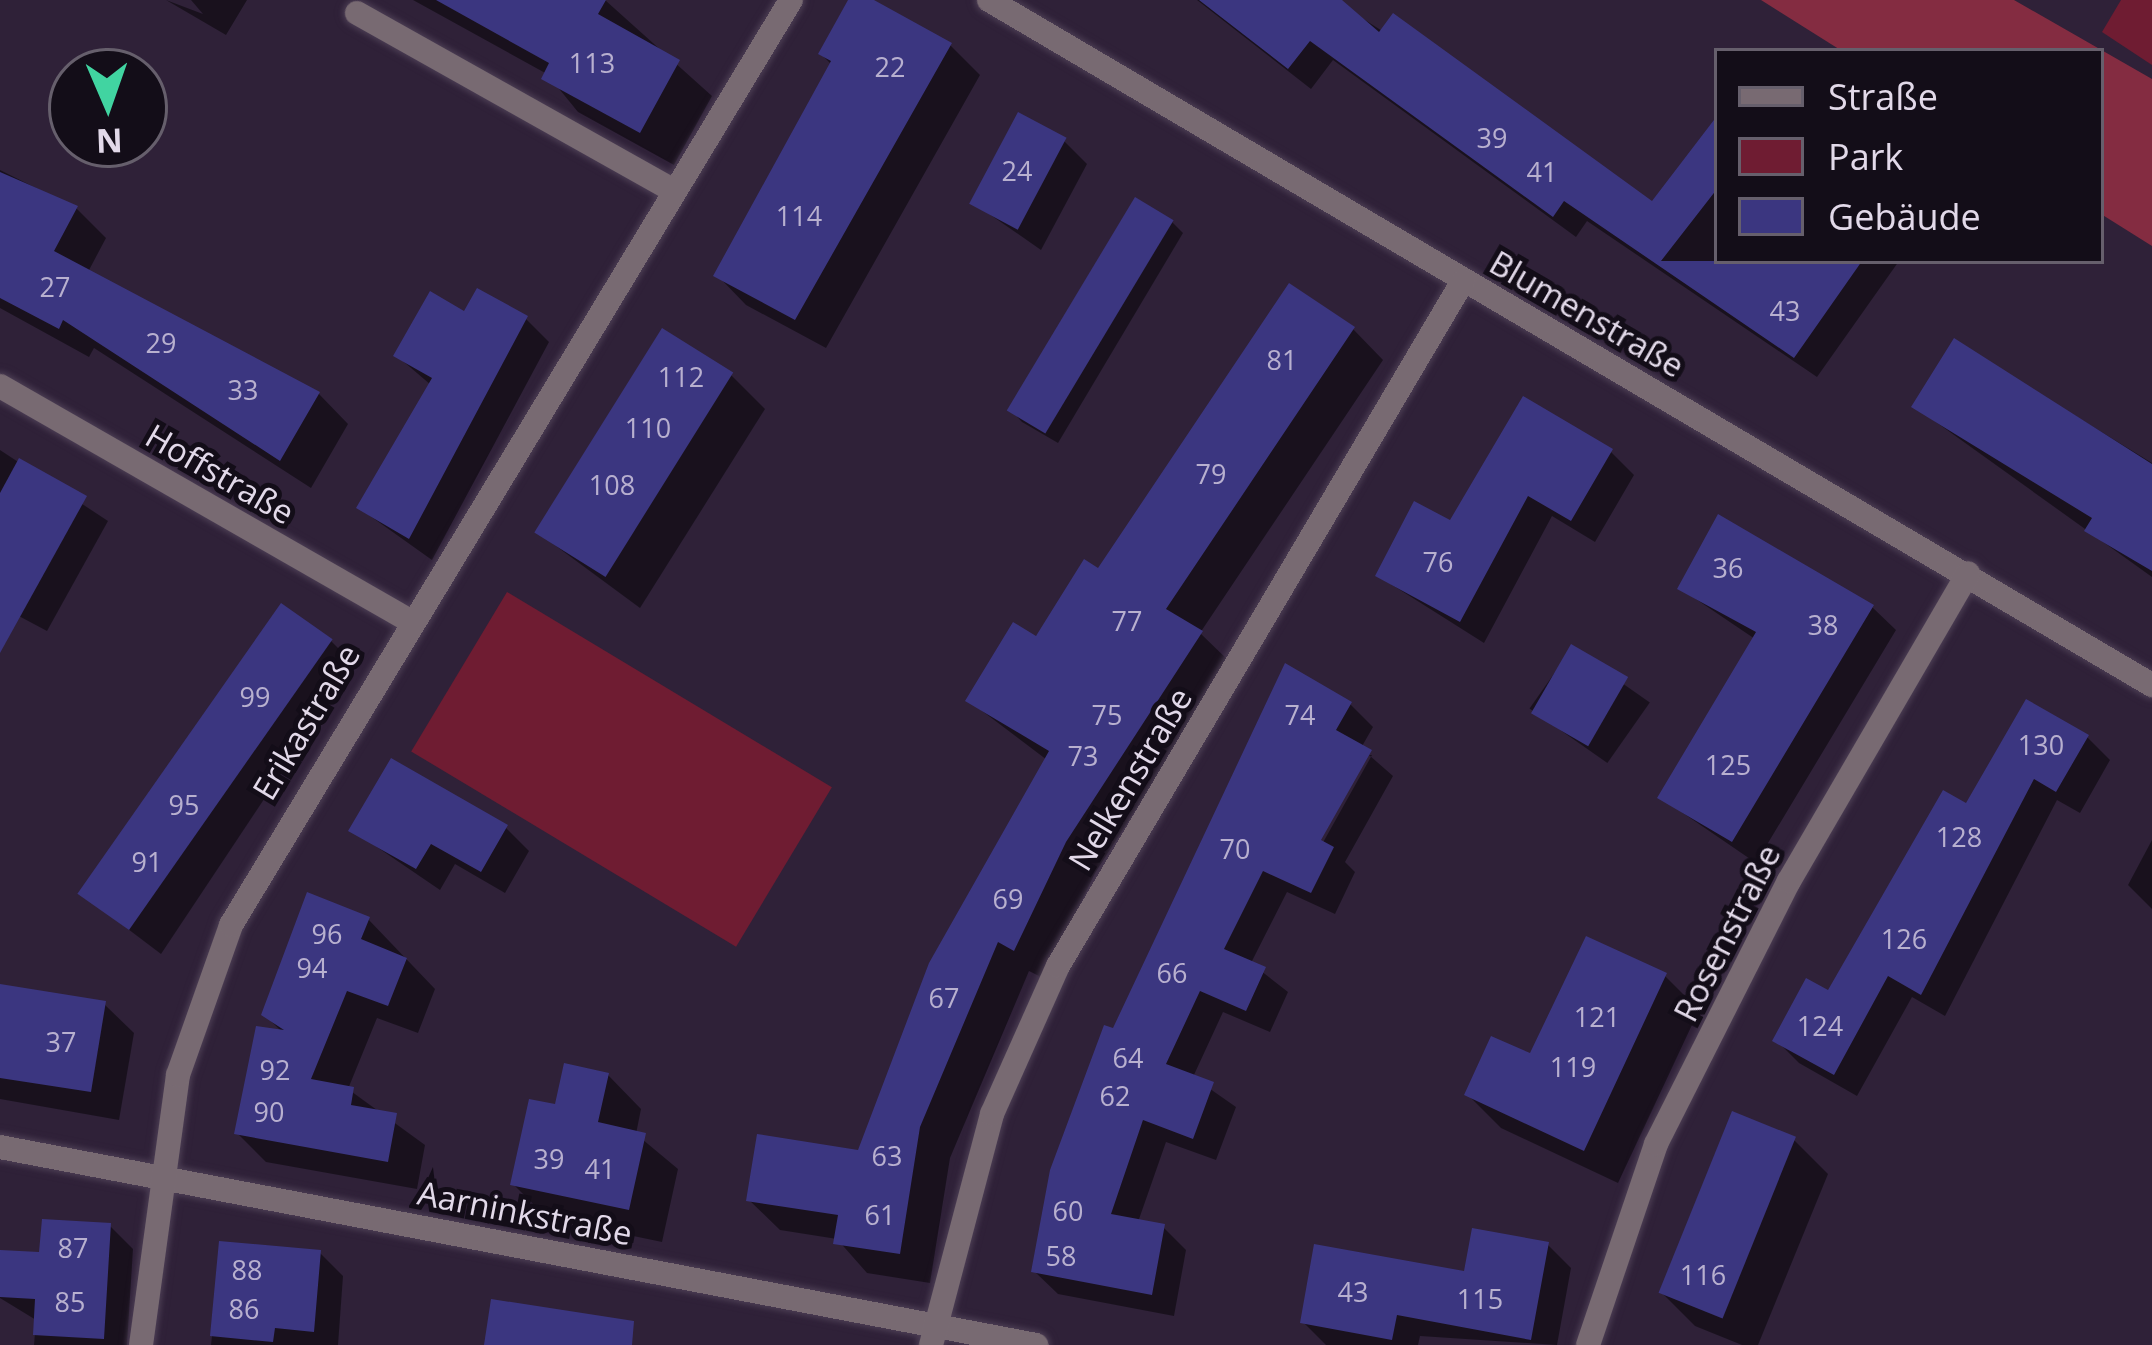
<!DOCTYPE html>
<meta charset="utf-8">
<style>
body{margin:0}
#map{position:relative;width:2152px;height:1345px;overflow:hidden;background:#2f2138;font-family:"Open Sans",sans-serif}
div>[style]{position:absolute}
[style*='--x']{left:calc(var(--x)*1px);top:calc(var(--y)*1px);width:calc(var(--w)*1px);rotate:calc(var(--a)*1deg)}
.green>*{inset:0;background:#6f1c32;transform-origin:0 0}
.forest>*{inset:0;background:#842c41}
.shadow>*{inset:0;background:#0007;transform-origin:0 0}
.building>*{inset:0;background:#3b3680;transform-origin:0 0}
.roads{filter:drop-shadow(0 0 3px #4c3e54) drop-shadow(0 0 3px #4c3e54)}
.service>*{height:24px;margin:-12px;padding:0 12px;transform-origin:12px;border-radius:12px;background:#786a72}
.minor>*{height:24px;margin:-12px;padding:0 12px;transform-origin:12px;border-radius:12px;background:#786a72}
span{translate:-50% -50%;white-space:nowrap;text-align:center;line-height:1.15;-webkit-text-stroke:10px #130d18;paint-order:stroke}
.number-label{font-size:27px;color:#b8b0cf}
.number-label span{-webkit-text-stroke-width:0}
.street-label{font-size:33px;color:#e2d9e9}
.legend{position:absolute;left:1714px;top:48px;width:390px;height:216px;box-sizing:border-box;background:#130d18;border:3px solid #665f6c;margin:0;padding:15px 21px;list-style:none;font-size:36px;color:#e2d9e9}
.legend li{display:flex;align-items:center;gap:24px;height:60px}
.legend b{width:60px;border:3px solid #665f6c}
.north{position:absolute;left:48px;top:48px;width:120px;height:120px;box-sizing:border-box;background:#130d18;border:3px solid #665f6c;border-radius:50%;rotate:178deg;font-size:33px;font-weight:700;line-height:48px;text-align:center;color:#e2d9e9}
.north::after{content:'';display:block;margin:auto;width:42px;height:54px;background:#41d4a1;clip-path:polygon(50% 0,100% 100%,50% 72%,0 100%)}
</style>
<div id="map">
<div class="green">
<div style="clip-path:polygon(2121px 0,2152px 0,2152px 65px,2102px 32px)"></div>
<div style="left:507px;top:592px;width:379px;height:186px;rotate:31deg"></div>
</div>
<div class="forest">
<div style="clip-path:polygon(1761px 0,2014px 0,2152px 79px,2152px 246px,2101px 214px,2101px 51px,1842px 51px)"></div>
</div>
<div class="shadow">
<div style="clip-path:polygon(166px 0,203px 14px,191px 0,247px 0,226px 35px)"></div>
<div style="clip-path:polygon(413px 0,605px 0,712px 96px,674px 165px,578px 112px,547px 74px)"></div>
<div style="clip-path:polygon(851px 0,950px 45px,980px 75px,826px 348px,746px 305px,717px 275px,832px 65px,821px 54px)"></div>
<div style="clip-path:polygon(1197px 0,1334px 0,1653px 205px,1717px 121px,1717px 261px,1899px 261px,1817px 377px,1587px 221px,1576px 237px,1333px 60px,1311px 89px)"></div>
<div style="clip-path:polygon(1064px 141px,1087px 164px,1041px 250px,972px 202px)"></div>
<div style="clip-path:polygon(0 170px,76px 208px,106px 238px,88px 272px,319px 394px,348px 424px,311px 488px,94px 348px,89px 357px,0 308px)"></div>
<div style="clip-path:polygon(1172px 222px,1183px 233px,1058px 443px,1022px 422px,1011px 410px)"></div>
<div style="clip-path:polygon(465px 315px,526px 319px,549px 342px,432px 560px,359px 508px,431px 385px,397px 356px)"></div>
<div style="clip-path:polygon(1353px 329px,1383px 360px,1200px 633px,1231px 663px,1095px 873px,1045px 979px,1029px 971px,950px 1158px,930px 1283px,867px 1273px,837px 1239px,780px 1230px,749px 1200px,860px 1153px,1047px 760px,969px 701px)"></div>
<div style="clip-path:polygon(1955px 342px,2152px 463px,2152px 577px,1915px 407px)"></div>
<div style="clip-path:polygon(731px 375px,765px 409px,640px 608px,537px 532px)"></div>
<div style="clip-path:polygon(0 450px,108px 521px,47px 631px,0 606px)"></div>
<div style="clip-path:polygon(1611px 452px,1634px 475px,1595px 542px,1552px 516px,1484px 643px,1378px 576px,1451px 524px)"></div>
<div style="clip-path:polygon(1681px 589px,1872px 607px,1896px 630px,1756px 863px,1661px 798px,1755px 639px)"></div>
<div style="clip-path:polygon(331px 641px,354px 664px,161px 954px,87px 898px)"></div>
<div style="left:1572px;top:648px;width:95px;height:74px;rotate:35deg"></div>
<div style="clip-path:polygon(evenodd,1350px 704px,1373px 727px,1361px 748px,1393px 776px,1345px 862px,1355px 872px,1335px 914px,1287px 892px,1251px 963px,1288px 992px,1270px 1032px,1223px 1012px,1193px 1077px,1236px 1107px,1216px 1160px,1166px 1142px,1138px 1222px,1163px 1227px,1186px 1250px,1174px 1316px,1058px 1294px,1034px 1271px,1115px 1032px,1350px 704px,1365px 755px,1372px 755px,1316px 855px,1311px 852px,1365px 755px)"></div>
<div style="clip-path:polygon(2087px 737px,2110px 760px,2080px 813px,2057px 800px,1945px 1016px,1912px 997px,1857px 1096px,1799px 1063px,1776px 1040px,1829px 994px,1967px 807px)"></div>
<div style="clip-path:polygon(506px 828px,529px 851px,505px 893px,455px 864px,440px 890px,352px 830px)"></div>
<div style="clip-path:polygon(2152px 840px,2152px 909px,2128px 885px)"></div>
<div style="clip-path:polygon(368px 919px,435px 989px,418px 1033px,377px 1018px,348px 1089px,425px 1145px,417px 1189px,266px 1162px,237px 1133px,283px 1033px,264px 1014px)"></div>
<div style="clip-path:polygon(1665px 976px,1699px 1010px,1618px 1183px,1501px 1128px,1467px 1094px)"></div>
<div style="clip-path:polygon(0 987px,104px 1004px,134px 1033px,119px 1120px,0 1099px)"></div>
<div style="clip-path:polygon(608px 1075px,641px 1109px,636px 1134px,678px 1169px,662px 1242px,547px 1218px,513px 1184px,557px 1107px)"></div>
<div style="clip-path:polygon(1794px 1140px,1828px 1174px,1758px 1345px,1742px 1345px,1695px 1326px,1661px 1292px)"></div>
<div style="clip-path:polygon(110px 1226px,133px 1249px,127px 1345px,34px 1345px,36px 1320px,0 1298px,0 1253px,42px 1256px)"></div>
<div style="clip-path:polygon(222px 1244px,320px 1253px,343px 1276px,338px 1345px,211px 1345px)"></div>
<div style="clip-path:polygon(1548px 1245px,1571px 1268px,1557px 1345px,1420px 1336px,1418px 1345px,1326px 1345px,1303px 1322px)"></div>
</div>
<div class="building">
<div style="clip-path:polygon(436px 0,606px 0,598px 14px,680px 60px,640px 133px,541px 79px,549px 63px)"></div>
<div style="clip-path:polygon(848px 0,874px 0,952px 43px,795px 320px,713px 276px,831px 61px,818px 54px)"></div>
<div style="clip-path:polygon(1199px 0,1342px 0,1379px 32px,1393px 13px,1652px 201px,1717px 116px,1717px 189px,1661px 261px,1862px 261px,1794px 358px,1564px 201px,1553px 217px,1310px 41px,1288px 69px)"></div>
<div style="left:1018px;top:112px;width:55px;height:104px;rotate:28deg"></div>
<div style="clip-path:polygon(0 172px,78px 206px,54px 251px,320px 392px,280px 461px,63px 320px,59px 329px,0 298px)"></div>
<div style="left:1135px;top:197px;width:45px;height:249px;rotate:31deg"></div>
<div style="clip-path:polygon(1289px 283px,1355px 327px,1166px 609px,1203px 631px,1066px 842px,1014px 951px,998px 942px,920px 1127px,900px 1254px,833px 1244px,838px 1215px,746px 1201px,757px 1134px,858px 1150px,929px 963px,1049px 751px,965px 701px,1013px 622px,1036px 636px,1084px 559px,1098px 568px)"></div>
<div style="clip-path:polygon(477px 288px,528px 316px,409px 539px,356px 508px,432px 378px,393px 356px,430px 291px,464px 311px)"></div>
<div style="left:662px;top:328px;width:84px;height:241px;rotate:32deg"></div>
<div style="clip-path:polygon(1954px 338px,2152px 464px,2152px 571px,2084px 531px,2092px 518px,1911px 407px)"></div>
<div style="clip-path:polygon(1523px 396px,1613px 449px,1571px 521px,1528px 496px,1460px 622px,1375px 576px,1414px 501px,1450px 520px)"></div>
<div style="clip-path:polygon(19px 458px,87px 496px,0 653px,0 493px)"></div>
<div style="clip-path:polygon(1718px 514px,1874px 605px,1732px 842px,1657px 798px,1756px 632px,1677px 589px)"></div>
<div style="left:281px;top:603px;width:63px;height:355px;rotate:35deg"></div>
<div style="left:1571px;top:644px;width:66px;height:80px;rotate:30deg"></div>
<div style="clip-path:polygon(1285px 663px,1352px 702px,1336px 730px,1372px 750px,1321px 840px,1334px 847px,1311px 893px,1263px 871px,1224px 949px,1266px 967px,1246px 1011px,1200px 991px,1166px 1064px,1214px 1082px,1193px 1139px,1143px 1120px,1111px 1214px,1165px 1224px,1152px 1295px,1031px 1272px,1050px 1170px,1104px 1025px,1113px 1028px)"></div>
<div style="clip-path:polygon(2026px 699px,2089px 735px,2056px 792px,2034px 779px,1921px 995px,1888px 976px,1834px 1075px,1772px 1041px,1806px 978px,1828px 990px,1943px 790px,1966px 803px)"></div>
<div style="clip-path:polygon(391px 758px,508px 825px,481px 872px,431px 844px,416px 869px,348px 831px)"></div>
<div style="clip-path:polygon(307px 892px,370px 917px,361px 939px,407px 958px,388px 1006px,347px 991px,311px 1079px,354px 1087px,351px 1105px,397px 1113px,388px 1162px,234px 1134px,256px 1026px,284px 1030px,261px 1015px)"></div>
<div style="clip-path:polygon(1586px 936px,1667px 973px,1584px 1151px,1464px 1095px,1491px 1036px,1530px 1053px)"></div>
<div style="clip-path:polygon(0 984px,106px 1001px,91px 1092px,0 1078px)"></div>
<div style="clip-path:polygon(564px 1063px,609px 1073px,598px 1122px,646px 1133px,629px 1210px,510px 1185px,529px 1099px,555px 1104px)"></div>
<div style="left:1732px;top:1111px;width:69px;height:196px;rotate:22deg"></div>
<div style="clip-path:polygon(42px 1219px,111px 1223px,104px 1339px,33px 1335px,35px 1299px,0 1297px,0 1250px,39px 1252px)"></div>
<div style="clip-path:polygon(1472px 1228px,1549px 1242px,1531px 1340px,1397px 1315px,1392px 1340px,1300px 1323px,1314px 1244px,1464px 1271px)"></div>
<div style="clip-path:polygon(219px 1241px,321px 1250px,314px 1332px,275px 1328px,273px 1342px,210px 1336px)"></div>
<div style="clip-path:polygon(491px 1299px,634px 1321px,632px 1345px,484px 1345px)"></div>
</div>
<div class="roads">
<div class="service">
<div style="--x:357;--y:13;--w:362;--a:29.3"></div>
</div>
<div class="minor">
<div style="--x:989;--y:0;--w:1350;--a:30.5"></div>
<div style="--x:0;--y:386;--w:469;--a:29.8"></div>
<div style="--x:0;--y:1147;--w:1055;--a:10.82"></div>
<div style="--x:141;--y:1345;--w:273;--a:-82.2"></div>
<div style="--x:178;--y:1075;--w:159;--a:-70.5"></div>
<div style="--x:231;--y:925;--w:1081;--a:-58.81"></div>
<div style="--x:931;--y:1345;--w:239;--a:-75.2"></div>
<div style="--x:992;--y:1114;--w:162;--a:-66"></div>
<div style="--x:1058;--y:966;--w:796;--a:-59.41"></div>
<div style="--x:1588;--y:1345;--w:212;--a:-71.3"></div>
<div style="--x:1656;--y:1144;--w:295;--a:-63.2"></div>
<div style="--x:1789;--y:881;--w:356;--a:-59.8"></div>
</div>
</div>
<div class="number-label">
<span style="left:592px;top:63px">113</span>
<span style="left:890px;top:67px">22</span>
<span style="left:1492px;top:138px">39</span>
<span style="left:1017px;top:171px">24</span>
<span style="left:1542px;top:172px">41</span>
<span style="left:799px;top:216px">114</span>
<span style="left:55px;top:287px">27</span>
<span style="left:1785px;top:311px">43</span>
<span style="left:161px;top:343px">29</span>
<span style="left:1282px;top:360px">81</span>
<span style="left:681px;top:377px">112</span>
<span style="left:243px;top:390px">33</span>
<span style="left:648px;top:428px">110</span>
<span style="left:1211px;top:474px">79</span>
<span style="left:612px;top:485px">108</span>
<span style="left:1438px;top:562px">76</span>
<span style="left:1728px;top:568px">36</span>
<span style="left:1127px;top:621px">77</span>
<span style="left:1823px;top:625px">38</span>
<span style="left:255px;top:697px">99</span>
<span style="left:1107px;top:715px">75</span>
<span style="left:1300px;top:715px">74</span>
<span style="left:2041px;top:745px">130</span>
<span style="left:1083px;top:756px">73</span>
<span style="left:1728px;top:765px">125</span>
<span style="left:184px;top:805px">95</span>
<span style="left:1959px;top:837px">128</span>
<span style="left:1235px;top:849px">70</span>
<span style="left:147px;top:862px">91</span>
<span style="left:1008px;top:899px">69</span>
<span style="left:327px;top:934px">96</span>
<span style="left:1904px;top:939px">126</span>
<span style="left:312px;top:968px">94</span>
<span style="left:1172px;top:973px">66</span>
<span style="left:944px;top:998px">67</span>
<span style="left:1597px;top:1017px">121</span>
<span style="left:1820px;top:1026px">124</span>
<span style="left:61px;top:1042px">37</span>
<span style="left:1128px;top:1058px">64</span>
<span style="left:1573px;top:1067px">119</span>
<span style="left:275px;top:1070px">92</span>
<span style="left:1115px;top:1096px">62</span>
<span style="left:269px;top:1112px">90</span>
<span style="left:887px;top:1156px">63</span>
<span style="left:549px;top:1159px">39</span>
<span style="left:600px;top:1169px">41</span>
<span style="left:1068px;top:1211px">60</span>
<span style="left:880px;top:1215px">61</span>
<span style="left:73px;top:1248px">87</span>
<span style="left:1061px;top:1256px">58</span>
<span style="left:247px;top:1270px">88</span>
<span style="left:1703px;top:1275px">116</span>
<span style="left:1353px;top:1292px">43</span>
<span style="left:1480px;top:1299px">115</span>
<span style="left:70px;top:1302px">85</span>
<span style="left:244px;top:1309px">86</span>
</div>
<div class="street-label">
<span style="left:1587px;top:314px;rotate:30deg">Blumenstraße</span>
<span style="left:220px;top:474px;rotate:30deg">Hoffstraße</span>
<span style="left:306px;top:722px;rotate:-59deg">Erikastraße</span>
<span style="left:1130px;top:779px;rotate:-59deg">Nelkenstraße</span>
<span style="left:1727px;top:933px;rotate:-63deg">Rosenstraße</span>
<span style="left:525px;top:1213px;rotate:11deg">Aarninkstraße</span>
</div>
<ul class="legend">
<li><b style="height:15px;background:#786a72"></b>Straße</li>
<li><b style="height:33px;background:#6f1c32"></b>Park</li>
<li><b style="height:33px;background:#3b3680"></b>Gebäude</li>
</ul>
<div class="north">N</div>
</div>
